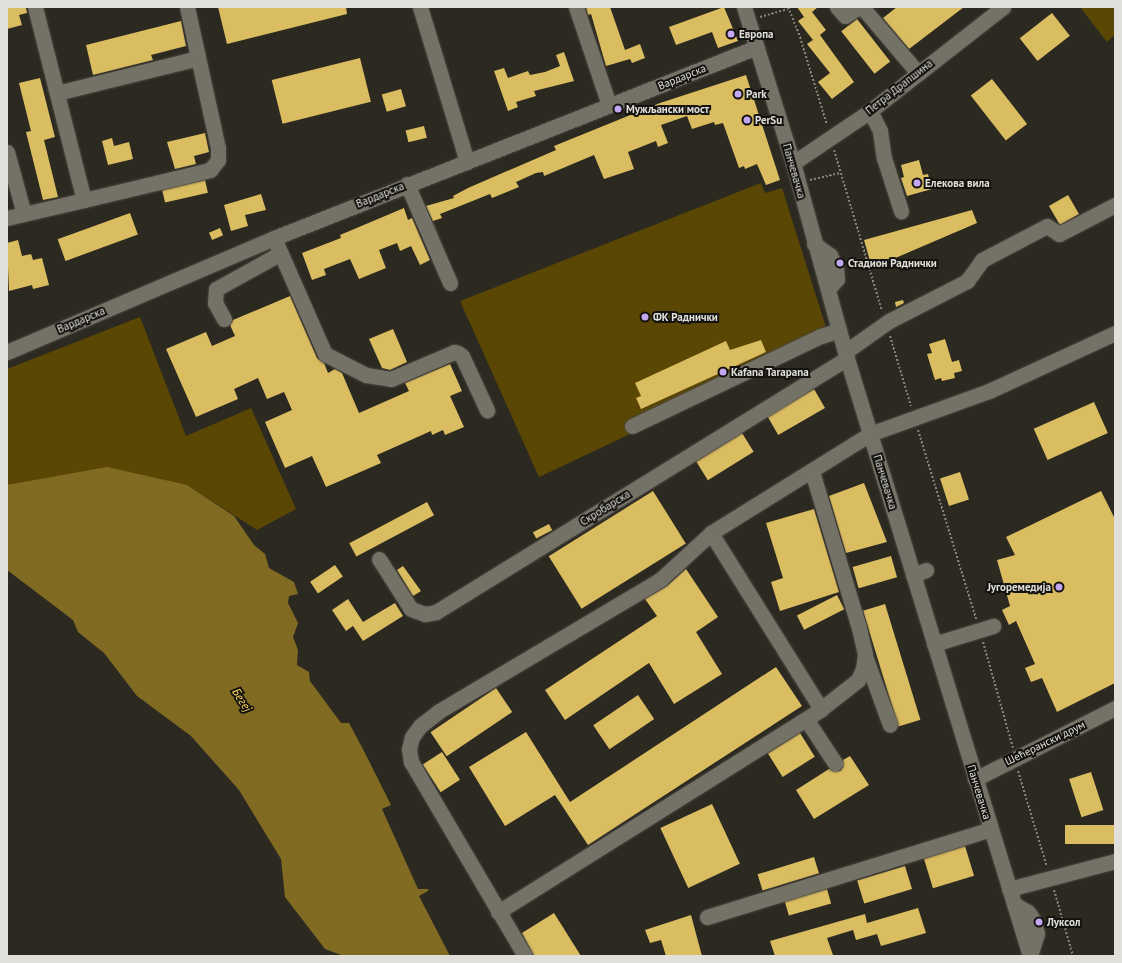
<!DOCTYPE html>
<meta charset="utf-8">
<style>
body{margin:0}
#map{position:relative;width:1122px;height:963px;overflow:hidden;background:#2c2921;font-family:"PT Sans",sans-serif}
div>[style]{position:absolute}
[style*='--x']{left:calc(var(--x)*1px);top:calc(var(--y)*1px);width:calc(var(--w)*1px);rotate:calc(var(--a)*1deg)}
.green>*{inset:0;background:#5a4704}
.water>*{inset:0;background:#816b23}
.building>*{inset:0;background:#dbbd61;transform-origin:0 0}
.path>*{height:2px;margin-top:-1px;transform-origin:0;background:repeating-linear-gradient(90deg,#88867f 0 2px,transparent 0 4px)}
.roads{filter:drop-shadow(0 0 1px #4a4740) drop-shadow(0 0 1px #4a4740)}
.minor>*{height:15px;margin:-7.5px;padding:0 7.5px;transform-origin:7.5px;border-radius:7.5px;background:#747167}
.dots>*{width:11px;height:11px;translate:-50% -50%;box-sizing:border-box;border:2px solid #13120e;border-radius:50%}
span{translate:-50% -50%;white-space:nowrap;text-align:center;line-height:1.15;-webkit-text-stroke:4px #13120e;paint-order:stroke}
.poi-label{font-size:11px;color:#e1dfda;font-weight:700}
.left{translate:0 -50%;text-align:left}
.right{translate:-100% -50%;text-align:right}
.street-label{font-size:11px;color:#e1dfda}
.water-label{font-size:12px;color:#fed75b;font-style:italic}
.frame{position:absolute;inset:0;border:8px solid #e1dfda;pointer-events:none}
</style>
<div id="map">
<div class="green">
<div style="clip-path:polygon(1080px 7px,1115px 7px,1115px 35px,1107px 42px)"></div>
<div style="clip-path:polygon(761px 183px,765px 193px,782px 188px,830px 340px,539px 477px,460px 301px)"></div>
<div style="clip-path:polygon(140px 317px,186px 436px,251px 408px,296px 509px,257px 530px,187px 485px,7px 485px,7px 369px)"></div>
</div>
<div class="water">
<div style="clip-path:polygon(107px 467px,187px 485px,234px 516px,254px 545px,265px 554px,269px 568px,294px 582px,298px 594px,289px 596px,288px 603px,298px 623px,293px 637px,298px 650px,297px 665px,309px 672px,310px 681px,341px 723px,349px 723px,365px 753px,391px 805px,382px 809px,418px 889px,428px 889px,428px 891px,419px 896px,450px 956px,344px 956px,325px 949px,285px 897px,281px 859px,239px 790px,191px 736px,137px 696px,104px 653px,78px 632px,73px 620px,7px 570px,7px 485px)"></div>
</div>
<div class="building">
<div style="clip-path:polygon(7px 7px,26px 7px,27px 13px,19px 15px,22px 25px,7px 29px)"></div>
<div style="clip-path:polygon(218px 7px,346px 7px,347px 14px,227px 44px)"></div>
<div style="clip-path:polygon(586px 7px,610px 7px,625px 50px,640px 44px,645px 58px,632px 63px,630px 59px,606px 66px,591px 14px,588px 15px)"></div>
<div style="clip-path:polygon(724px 7px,738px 41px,718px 48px,712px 32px,676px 45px,669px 27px)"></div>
<div style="clip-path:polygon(797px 7px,818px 7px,812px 12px,826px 30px,820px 35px,854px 82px,832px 99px,818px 82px,830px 73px,807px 44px,813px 40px,798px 21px,804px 17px)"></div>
<div style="clip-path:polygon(897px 7px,964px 7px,909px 49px,883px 18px)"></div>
<div style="left:1052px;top:13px;width:29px;height:41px;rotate:52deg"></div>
<div style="left:857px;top:19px;width:54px;height:20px;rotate:52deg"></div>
<div style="clip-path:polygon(181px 21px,186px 46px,151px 55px,153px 60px,93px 75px,86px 45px)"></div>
<div style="clip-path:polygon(564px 52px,574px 81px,534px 91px,536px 96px,516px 102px,518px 107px,508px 111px,494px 71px,504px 68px,508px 78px,528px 71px,530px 75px,545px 72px,560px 66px,556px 55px)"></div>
<div style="left:360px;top:58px;width:45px;height:91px;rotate:76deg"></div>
<div style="clip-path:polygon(746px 75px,780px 180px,766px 185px,757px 164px,745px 169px,744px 166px,739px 168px,723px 123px,715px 125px,714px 122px,692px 129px,687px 116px,661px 125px,668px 143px,658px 147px,656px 141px,628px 152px,634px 169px,604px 179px,594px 155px,544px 176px,543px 172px,536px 173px,516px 182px,519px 187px,492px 198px,490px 194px,440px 214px,442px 218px,433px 221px,444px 246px,426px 206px,454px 198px,453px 196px,468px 188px,556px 150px,554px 146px,660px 103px)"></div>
<div style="clip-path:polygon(40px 78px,55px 137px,44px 140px,58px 197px,43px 200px,26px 132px,31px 131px,19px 83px)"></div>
<div style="left:992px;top:79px;width:57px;height:27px;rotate:52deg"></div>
<div style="left:401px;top:89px;width:18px;height:20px;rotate:74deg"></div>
<div style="left:424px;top:126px;width:12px;height:19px;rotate:76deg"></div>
<div style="clip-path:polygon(205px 133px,209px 152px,194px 156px,196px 164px,175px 169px,167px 142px)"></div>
<div style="clip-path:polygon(112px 138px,114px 146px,129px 142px,133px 159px,108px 165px,102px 141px)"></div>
<div style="clip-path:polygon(919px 160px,923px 175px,928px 174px,932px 189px,907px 196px,901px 178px,904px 177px,901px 165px)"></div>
<div style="left:205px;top:180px;width:13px;height:44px;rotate:77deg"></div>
<div style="clip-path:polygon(261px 194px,266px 210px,245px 215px,248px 226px,231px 231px,224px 205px)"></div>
<div style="left:1068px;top:195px;width:22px;height:22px;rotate:60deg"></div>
<div style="clip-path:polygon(404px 208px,408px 220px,412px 218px,430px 260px,420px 265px,411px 246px,400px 251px,397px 243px,379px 250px,386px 268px,359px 279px,350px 259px,324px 269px,326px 275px,312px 280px,302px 253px,341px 238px,340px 235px)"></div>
<div style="clip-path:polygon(972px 210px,977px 223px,872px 268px,864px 240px)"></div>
<div style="left:130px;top:213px;width:23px;height:77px;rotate:70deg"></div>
<div style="left:220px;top:228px;width:8px;height:12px;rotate:67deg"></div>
<div style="clip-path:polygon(18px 240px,22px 256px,31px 254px,33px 260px,42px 258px,49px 285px,33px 289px,32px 285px,9px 291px,7px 243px)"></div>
<div style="clip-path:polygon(290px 296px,317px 358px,324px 363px,328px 373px,335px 369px,342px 373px,359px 413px,409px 391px,405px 383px,450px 364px,462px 391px,450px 396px,464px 427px,445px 435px,443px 430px,432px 435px,431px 431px,377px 455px,381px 463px,326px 487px,312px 456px,285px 468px,265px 422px,292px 410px,284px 392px,267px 399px,258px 378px,234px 389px,238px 399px,196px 417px,166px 349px,206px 332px,212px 346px,235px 336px,230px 325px,233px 320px)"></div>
<div style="clip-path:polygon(903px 300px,904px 303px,896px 307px,895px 302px)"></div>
<div style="clip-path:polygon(393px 329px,407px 362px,390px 370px,382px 368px,369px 339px)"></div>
<div style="clip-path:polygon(945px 339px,952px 362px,959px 360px,962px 371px,954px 373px,955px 378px,942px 381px,941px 378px,935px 380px,927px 354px,932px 353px,929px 344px)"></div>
<div style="clip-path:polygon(761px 340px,766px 352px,641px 409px,636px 398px,641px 396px,635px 383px,726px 341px,730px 350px)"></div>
<div style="left:814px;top:389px;width:22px;height:54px;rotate:60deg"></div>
<div style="left:1094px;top:402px;width:34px;height:66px;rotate:66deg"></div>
<div style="left:742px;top:433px;width:22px;height:54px;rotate:58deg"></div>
<div style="left:960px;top:472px;width:29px;height:21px;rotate:72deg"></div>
<div style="clip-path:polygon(864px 483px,887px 542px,846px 553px,829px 496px)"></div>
<div style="left:653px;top:491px;width:62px;height:123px;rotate:58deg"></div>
<div style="clip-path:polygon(1101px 491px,1115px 519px,1115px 683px,1057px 712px,1042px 678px,1031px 682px,1025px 668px,1035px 664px,1016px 621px,1009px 625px,1002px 610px,1010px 606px,997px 560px,1015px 555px,1006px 537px)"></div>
<div style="left:427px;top:502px;width:15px;height:88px;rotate:62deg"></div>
<div style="clip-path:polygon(814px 509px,839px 592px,780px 611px,771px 582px,783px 578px,766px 523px)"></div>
<div style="left:549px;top:524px;width:7px;height:18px;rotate:63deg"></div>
<div style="left:891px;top:556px;width:22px;height:40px;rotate:74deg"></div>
<div style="left:335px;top:565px;width:14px;height:30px;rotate:56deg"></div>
<div style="clip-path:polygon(403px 566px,421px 591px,413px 596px,397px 570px)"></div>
<div style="clip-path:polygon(686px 569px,718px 617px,696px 632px,722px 674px,674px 704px,649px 663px,565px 720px,545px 690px,657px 616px,645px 599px,667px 586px)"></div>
<div style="left:837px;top:595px;width:16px;height:45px;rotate:63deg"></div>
<div style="clip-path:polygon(348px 599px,363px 622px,395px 603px,403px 616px,363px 641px,353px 626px,346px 631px,332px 610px)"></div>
<div style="left:885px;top:604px;width:121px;height:23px;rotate:73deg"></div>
<div style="clip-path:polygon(776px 667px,802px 706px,588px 845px,555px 795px,505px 826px,469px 767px,526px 732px,570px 802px)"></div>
<div style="left:496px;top:688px;width:29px;height:79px;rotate:56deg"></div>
<div style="left:638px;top:695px;width:29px;height:54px;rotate:56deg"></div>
<div style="left:800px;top:733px;width:28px;height:38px;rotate:58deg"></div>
<div style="left:442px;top:752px;width:33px;height:23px;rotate:57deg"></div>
<div style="clip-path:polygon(850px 756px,869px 785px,814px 819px,796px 790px,829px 769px,840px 771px,843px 767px,843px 760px)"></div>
<div style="left:1091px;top:772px;width:40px;height:23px;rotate:72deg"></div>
<div style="left:712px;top:804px;width:66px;height:57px;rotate:65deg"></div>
<div style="left:1115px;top:825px;width:19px;height:50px;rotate:90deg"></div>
<div style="left:965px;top:846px;width:31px;height:43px;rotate:73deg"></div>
<div style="left:814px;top:857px;width:17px;height:59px;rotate:73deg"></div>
<div style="left:905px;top:866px;width:24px;height:50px;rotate:73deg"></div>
<div style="left:827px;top:889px;width:15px;height:44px;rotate:74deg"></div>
<div style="clip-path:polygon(918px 908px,926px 933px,881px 946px,877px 934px,856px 940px,853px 930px,827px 938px,833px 955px,828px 956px,775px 956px,770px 941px,865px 914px,867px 923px)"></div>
<div style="clip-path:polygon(554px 913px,581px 956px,534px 956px,522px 933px)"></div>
<div style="clip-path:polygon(691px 915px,702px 956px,666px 956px,661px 940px,650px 943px,645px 930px)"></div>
</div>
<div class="path">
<div style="--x:788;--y:7;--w:32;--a:68"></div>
<div style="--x:800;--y:37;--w:92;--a:72.9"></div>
<div style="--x:760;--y:17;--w:29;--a:-16"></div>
<div style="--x:834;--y:150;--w:168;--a:73.4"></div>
<div style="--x:810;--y:180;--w:31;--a:-13"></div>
<div style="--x:890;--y:336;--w:73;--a:73.3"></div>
<div style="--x:918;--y:430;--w:198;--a:72.9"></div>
<div style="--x:983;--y:642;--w:110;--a:74.2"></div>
<div style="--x:1018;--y:771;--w:100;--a:73.2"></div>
<div style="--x:1054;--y:890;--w:69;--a:73.9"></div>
</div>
<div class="roads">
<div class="minor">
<div style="--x:35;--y:7;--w:199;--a:75.8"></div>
<div style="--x:84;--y:200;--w:130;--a:-13.4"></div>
<div style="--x:210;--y:170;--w:13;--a:-51"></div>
<div style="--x:218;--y:160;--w:12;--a:-90"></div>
<div style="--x:218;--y:148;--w:144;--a:-102.4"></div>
<div style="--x:420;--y:7;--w:162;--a:73.1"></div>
<div style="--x:576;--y:7;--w:103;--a:71.4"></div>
<div style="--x:744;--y:7;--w:164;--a:72.6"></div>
<div style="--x:793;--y:163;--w:196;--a:74.6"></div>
<div style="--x:845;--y:352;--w:632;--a:72.97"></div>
<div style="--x:837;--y:7;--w:12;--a:48"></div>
<div style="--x:845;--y:16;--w:17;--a:-33"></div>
<div style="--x:862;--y:7;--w:87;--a:49.7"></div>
<div style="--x:57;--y:93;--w:145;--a:-13.9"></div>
<div style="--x:870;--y:111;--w:22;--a:63"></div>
<div style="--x:880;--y:131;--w:27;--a:82"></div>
<div style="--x:884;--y:158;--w:56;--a:72.2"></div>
<div style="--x:7;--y:152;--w:64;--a:74.7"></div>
<div style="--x:793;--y:163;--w:93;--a:-34"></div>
<div style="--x:870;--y:111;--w:169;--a:-38"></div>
<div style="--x:407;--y:184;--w:108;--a:66.5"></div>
<div style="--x:7;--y:218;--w:79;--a:-13.2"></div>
<div style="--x:274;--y:238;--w:127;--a:66.3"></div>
<div style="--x:325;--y:354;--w:46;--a:27.1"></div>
<div style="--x:366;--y:375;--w:25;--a:9"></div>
<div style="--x:391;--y:379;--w:69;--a:-23.2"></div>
<div style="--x:454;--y:352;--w:4;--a:14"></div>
<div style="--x:458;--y:353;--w:5;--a:37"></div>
<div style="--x:462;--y:356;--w:60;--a:65.2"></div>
<div style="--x:814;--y:244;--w:19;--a:35"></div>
<div style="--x:830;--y:255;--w:14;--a:65"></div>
<div style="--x:836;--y:268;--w:11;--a:85"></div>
<div style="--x:837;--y:279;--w:13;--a:132"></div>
<div style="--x:224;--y:319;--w:18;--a:-119"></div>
<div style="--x:215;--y:303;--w:14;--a:-86"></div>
<div style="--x:216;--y:289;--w:74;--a:-29"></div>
<div style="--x:7;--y:352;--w:290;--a:-23.1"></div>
<div style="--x:274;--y:238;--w:519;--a:-21.58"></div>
<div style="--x:845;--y:352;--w:54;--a:-35.2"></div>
<div style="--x:889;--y:321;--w:88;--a:-27.1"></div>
<div style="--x:967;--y:281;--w:26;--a:-54"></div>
<div style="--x:982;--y:260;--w:73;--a:-27.6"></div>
<div style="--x:1047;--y:226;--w:14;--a:34"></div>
<div style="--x:1059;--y:234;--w:63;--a:-27.4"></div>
<div style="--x:632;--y:426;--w:209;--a:-25.5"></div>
<div style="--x:821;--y:336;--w:19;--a:-18"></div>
<div style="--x:711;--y:533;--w:208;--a:58"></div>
<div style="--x:379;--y:559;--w:59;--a:57.4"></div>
<div style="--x:411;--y:609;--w:15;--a:20"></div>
<div style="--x:425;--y:614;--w:11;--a:-10"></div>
<div style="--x:436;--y:612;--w:483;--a:-31.7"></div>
<div style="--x:913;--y:575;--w:14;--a:-21"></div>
<div style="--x:934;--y:644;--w:62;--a:-17"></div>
<div style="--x:865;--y:656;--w:73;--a:70.1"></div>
<div style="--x:806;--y:719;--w:53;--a:56.6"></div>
<div style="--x:975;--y:779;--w:157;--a:-26.9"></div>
<div style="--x:1009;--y:889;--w:110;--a:-14.8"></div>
<div style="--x:1014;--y:904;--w:16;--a:30"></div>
<div style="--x:1028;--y:912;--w:11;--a:56"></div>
<div style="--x:1034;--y:921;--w:13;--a:77"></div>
<div style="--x:1037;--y:934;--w:23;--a:108"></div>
<div style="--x:498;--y:912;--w:381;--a:-32.1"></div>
<div style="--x:821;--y:709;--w:47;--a:-38.1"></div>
<div style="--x:858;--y:680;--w:12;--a:-66"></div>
<div style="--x:863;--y:669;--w:15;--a:-82"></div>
<div style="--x:865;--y:654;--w:27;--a:-103"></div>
<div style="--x:859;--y:628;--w:164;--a:-106.7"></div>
<div style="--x:707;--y:917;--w:297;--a:-17.2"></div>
<div style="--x:525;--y:956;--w:225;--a:-120.4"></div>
<div style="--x:411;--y:762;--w:13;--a:-99"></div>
<div style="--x:409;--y:749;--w:12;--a:-76"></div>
<div style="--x:412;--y:737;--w:14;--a:-54"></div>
<div style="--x:420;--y:726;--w:24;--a:-38"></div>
<div style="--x:439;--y:711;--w:258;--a:-30.7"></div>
<div style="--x:661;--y:579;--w:68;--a:-42.6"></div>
<div style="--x:711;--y:533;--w:187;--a:-31.9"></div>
<div style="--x:870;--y:434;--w:127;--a:-19.9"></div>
<div style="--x:989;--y:391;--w:139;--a:-24.7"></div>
</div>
</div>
<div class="dots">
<div style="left:731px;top:34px;background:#c4a7f1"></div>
<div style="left:738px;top:94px;background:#c4a7f1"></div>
<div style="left:618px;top:109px;background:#c4a7f1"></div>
<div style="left:747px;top:120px;background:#c4a7f1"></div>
<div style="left:917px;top:183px;background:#c4a7f1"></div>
<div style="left:840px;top:263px;background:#c4a7f1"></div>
<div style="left:645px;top:317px;background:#c4a7f1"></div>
<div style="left:723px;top:372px;background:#c4a7f1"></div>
<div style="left:1059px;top:587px;background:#c4a7f1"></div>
<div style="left:1039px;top:922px;background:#c4a7f1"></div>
</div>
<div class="poi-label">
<span class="left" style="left:739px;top:34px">Европа</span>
<span class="left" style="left:746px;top:94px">Park</span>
<span class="left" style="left:626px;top:109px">Мужљански мост</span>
<span class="left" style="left:755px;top:120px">PerSu</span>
<span class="left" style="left:925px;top:183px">Елекова вила</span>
<span class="left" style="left:848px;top:263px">Стадион Раднички</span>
<span class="left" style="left:653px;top:317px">ФК Раднички</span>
<span class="left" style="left:731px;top:372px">Kafana Tarapana</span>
<span class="right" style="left:1051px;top:587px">Југоремедија</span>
<span class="left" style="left:1047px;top:922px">Луксол</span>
</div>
<div class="street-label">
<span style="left:682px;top:77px;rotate:-22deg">Вардарска</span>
<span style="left:899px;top:87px;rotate:-38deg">Петра Драпшина</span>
<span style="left:794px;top:171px;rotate:74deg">Панчевачка</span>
<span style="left:380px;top:195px;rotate:-22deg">Вардарска</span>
<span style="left:81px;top:320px;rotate:-23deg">Вардарска</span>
<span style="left:885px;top:482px;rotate:73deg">Панчевачка</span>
<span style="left:605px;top:508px;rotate:-32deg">Скробарска</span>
<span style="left:1045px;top:743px;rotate:-26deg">Шећерански друм</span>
<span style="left:979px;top:792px;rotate:73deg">Панчевачка</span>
</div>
<div class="water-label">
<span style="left:242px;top:700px;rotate:57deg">Бегеј</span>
</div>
<div class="frame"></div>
</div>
